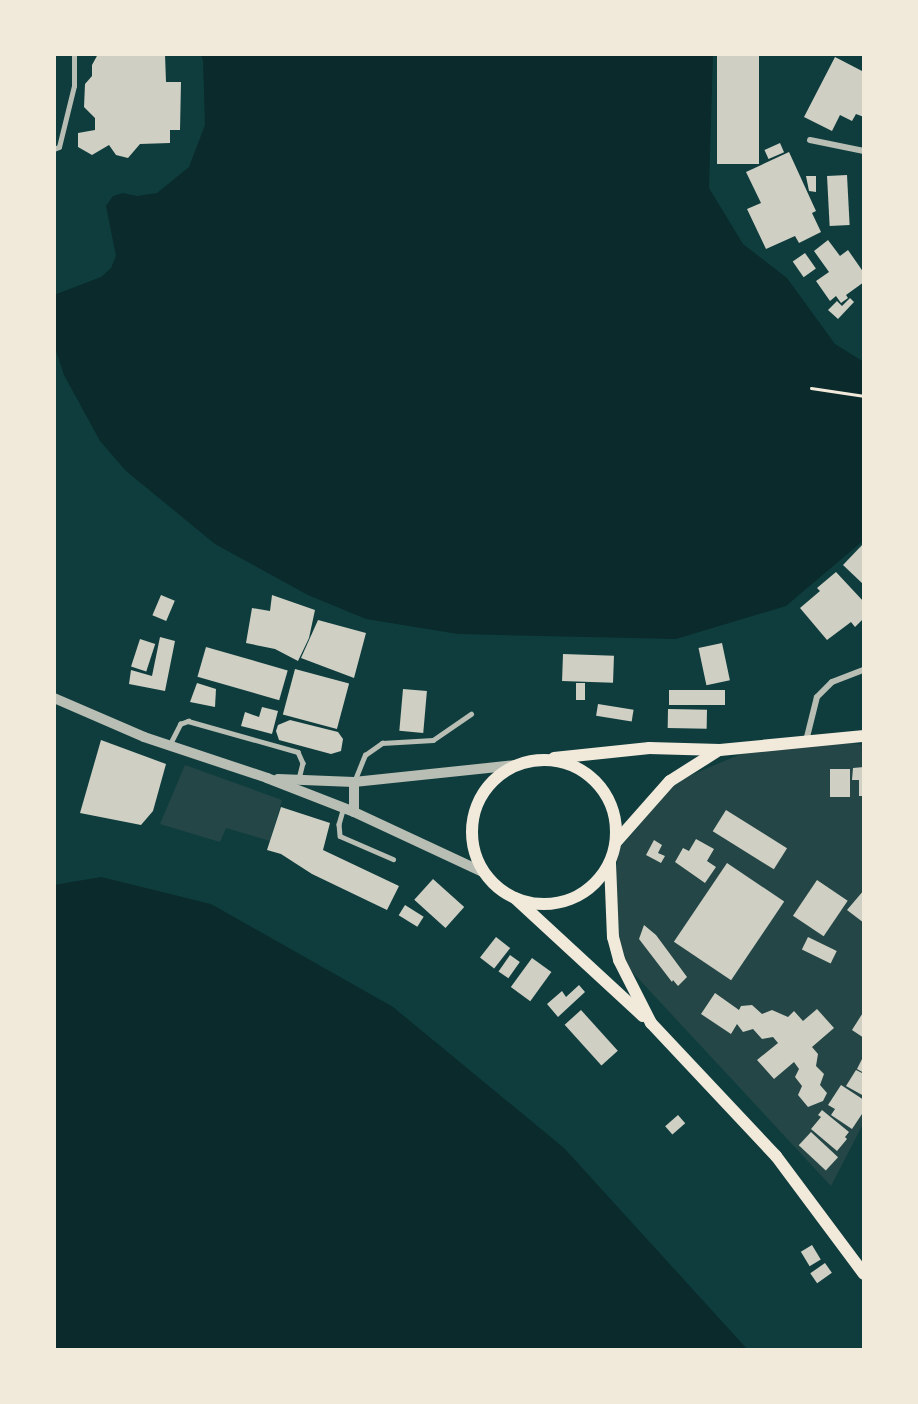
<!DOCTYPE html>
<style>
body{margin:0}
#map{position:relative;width:918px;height:1404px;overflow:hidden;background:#0f3d3e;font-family:"Archivo Narrow",sans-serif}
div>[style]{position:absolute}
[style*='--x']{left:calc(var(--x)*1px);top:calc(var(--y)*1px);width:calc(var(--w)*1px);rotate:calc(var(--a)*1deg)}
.green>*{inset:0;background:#244646}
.water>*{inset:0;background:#0a2a2b}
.building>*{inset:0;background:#cfcfc3;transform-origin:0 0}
.path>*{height:3px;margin:-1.5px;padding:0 1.5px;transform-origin:1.5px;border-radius:1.5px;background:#f1e9da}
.service>*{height:4.5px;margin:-2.25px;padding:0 2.25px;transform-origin:2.25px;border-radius:2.25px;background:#b8beb3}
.minor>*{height:6px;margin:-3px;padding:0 3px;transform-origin:3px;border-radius:3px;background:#b8beb3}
.tertiary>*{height:10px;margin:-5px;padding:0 5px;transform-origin:5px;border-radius:5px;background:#b8beb3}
.secondary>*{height:12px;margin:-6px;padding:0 6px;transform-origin:6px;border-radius:6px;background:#f1e9da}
.secondary>.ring{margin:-6px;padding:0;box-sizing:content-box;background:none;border:12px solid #f1e9da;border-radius:50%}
span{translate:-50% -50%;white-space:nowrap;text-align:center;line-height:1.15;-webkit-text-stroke:6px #f1e9da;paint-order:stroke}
.frame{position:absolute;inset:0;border:56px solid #f1e9da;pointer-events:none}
</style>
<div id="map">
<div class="green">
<div style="clip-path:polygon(852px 743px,864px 745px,864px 1122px,831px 1186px,610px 948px,618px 850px,677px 781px,748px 751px)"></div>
<div style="clip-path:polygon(185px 765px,282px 800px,270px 841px,226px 828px,220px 842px,160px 824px)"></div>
</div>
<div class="water">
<div style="clip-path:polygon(201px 54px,713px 54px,709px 188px,743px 244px,787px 278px,835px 344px,864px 362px,864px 540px,786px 606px,676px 639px,458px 634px,366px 619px,308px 595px,215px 544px,126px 471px,100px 441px,64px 375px,54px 345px,54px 295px,101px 277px,111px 268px,116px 256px,106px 206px,113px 196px,123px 193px,137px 196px,157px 193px,189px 167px,205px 125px,203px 61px)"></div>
<div style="clip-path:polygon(101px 877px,211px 904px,393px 1007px,564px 1148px,748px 1350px,54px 1350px,54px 885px)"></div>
</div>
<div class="building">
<div style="clip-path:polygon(98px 54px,165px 54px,166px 82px,181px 82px,180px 130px,170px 130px,170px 143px,140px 144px,128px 158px,116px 155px,109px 145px,92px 155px,78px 147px,78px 133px,95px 130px,95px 118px,84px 107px,85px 84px,92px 76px,92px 65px)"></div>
<div style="left:717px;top:54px;width:42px;height:110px"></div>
<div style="clip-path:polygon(835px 57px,864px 72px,864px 117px,856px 114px,852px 121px,840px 115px,832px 131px,804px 117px)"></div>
<div style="left:780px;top:143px;width:10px;height:17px;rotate:66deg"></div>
<div style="clip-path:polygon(789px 152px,816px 211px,812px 213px,821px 232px,799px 243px,795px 236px,766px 249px,747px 209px,761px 203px,746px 172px)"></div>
<div style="left:847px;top:175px;width:50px;height:20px;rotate:87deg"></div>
<div style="clip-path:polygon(806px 176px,816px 176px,816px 192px,809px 191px)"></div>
<div style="clip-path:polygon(828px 240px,840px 256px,848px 250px,864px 273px,864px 282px,846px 295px,848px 298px,841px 303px,836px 296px,830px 301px,816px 281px,829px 272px,814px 251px)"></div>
<div style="left:805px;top:253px;width:19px;height:15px;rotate:55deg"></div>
<div style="clip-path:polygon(850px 298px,854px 302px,838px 319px,828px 310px,837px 301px,842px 306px)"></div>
<div style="clip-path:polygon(864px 543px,864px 585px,843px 565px)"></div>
<div style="clip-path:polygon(836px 572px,864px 602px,864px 618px,855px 627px,851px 622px,827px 640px,800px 608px,820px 591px,817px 588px)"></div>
<div style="left:161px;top:595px;width:15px;height:22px;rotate:23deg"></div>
<div style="clip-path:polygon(272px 595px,315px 610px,309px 638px,298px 661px,275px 649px,246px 643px,252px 608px,270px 611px)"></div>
<div style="clip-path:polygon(318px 620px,366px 633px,354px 678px,301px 658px)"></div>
<div style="clip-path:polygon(160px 637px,175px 641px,165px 691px,129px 684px,131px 670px,152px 676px)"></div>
<div style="left:140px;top:639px;width:16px;height:29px;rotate:18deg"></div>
<div style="left:722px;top:643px;width:38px;height:24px;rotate:78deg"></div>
<div style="left:206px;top:647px;width:85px;height:31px;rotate:16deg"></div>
<div style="left:563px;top:654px;width:51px;height:27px;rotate:2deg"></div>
<div style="left:295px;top:669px;width:56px;height:47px;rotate:15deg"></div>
<div style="clip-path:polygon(197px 683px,216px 689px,215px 707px,190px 702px)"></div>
<div style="left:576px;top:683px;width:9px;height:17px"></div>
<div style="left:403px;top:689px;width:24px;height:42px;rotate:5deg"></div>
<div style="left:669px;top:690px;width:56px;height:15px"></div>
<div style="left:598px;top:704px;width:36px;height:12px;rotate:9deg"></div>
<div style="clip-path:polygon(262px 707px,278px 711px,272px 734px,241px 726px,245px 712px,259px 717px)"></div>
<div style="left:668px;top:709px;width:39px;height:19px;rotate:1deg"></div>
<div style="clip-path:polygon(290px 720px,338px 732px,343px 739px,341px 751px,331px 754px,279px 740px,276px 731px,278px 725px)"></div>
<div style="clip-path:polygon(101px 740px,166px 764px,153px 811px,141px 825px,80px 813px)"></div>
<div style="clip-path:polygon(864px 767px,864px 796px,859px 796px,859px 780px,852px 780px,853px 768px)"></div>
<div style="left:830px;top:769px;width:20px;height:28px"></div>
<div style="clip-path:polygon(281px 807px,330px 823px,323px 850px,399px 886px,387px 910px,312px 874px,281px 854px,267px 850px)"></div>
<div style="left:726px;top:810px;width:72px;height:25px;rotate:32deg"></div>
<div style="clip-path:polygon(696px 839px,714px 849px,707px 861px,716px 867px,705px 883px,675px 862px,683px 848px,689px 851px)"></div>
<div style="clip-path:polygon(654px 840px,662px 845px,658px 853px,665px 856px,661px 863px,646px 855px)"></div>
<div style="left:727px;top:863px;width:69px;height:95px;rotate:34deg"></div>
<div style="left:433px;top:879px;width:42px;height:28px;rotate:42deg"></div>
<div style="left:817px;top:880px;width:37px;height:43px;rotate:34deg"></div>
<div style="clip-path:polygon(864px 890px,864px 923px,847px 910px)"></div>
<div style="left:405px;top:905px;width:22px;height:12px;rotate:32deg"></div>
<div style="clip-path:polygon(644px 925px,656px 935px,687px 977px,678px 986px,673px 980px,672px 982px,639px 939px)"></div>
<div style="left:496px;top:937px;width:18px;height:26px;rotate:38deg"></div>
<div style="left:808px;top:937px;width:32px;height:14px;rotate:26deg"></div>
<div style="left:510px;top:955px;width:12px;height:20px;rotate:35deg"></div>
<div style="left:532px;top:958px;width:24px;height:36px;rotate:36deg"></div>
<div style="clip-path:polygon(579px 985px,585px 992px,558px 1017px,547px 1004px,562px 991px,566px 997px)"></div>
<div style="clip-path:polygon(715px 993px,739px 1010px,741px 1006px,752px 1005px,762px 1014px,772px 1010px,788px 1017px,794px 1011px,803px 1021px,817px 1009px,834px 1028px,812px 1047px,818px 1054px,816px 1066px,824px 1074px,820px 1085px,827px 1093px,823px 1101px,808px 1107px,798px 1095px,802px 1086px,795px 1077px,799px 1069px,794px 1062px,774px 1079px,757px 1060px,778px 1043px,773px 1037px,762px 1039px,753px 1029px,743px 1032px,737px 1024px,731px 1034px,701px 1014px)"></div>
<div style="left:581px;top:1010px;width:55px;height:22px;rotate:48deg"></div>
<div style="clip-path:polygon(864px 1011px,864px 1038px,852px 1030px)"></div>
<div style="clip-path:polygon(864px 1055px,864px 1073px,857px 1069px)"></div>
<div style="clip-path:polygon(856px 1070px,864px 1074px,864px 1096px,846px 1086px)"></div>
<div style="clip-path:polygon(841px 1085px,864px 1100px,864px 1111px,852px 1129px,831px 1115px,835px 1109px,828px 1105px)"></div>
<div style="clip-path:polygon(822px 1110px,849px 1132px,845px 1137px,847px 1139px,837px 1151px,811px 1129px,821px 1117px,818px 1115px)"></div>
<div style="left:678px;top:1115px;width:11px;height:17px;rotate:49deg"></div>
<div style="left:811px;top:1132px;width:37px;height:18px;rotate:43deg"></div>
<div style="left:812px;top:1245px;width:17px;height:13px;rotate:59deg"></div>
<div style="left:825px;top:1263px;width:12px;height:18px;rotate:55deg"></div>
</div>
<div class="path">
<div style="--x:811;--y:388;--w:54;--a:8.6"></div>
</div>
<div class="service">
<div style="--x:54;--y:149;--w:5;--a:-22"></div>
<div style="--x:59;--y:147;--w:63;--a:-76.2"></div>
<div style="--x:74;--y:86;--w:32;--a:-90"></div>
<div style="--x:169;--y:746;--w:25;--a:-63"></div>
<div style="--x:180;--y:724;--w:9;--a:-21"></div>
<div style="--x:188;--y:721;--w:114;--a:15.7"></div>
<div style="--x:298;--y:752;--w:12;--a:66"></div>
<div style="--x:303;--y:763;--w:16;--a:104"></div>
<div style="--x:354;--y:782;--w:29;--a:-68"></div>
<div style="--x:365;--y:755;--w:21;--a:-35"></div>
<div style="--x:382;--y:743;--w:51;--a:-3.4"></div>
<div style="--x:433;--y:740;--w:46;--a:-34.4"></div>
<div style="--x:344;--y:807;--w:18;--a:106"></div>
<div style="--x:339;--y:824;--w:12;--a:85"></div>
<div style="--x:340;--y:836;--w:58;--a:23.5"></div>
</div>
<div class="minor">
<div style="--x:810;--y:140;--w:55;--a:11.5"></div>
<div style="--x:806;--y:741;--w:45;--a:-76"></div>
<div style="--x:817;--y:697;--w:21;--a:-45"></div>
<div style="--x:832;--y:682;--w:34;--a:-21"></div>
</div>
<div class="tertiary">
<div style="--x:54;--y:698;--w:98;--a:23.4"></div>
<div style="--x:144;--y:737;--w:130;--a:18.4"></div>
<div style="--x:267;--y:778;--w:93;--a:21.3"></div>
<div style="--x:354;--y:812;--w:145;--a:25"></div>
<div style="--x:278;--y:779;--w:76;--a:2.3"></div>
<div style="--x:354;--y:782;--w:164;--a:-6"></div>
<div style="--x:354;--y:782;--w:30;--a:90"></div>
</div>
<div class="secondary">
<div style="--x:554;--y:758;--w:96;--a:-6"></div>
<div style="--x:649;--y:748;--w:71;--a:1.6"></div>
<div style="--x:720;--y:750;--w:145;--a:-5.6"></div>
<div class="ring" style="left:472px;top:760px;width:132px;height:132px"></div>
<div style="--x:616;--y:842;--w:81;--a:-48.5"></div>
<div style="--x:670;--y:781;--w:58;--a:-32.3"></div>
<div style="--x:610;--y:863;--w:74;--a:87.7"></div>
<div style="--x:613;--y:937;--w:24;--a:75"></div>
<div style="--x:619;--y:960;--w:71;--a:63.1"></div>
<div style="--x:651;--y:1023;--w:183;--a:46.8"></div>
<div style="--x:776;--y:1156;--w:147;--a:53.3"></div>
<div style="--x:515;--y:898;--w:174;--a:42.7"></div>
</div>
<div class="frame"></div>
</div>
